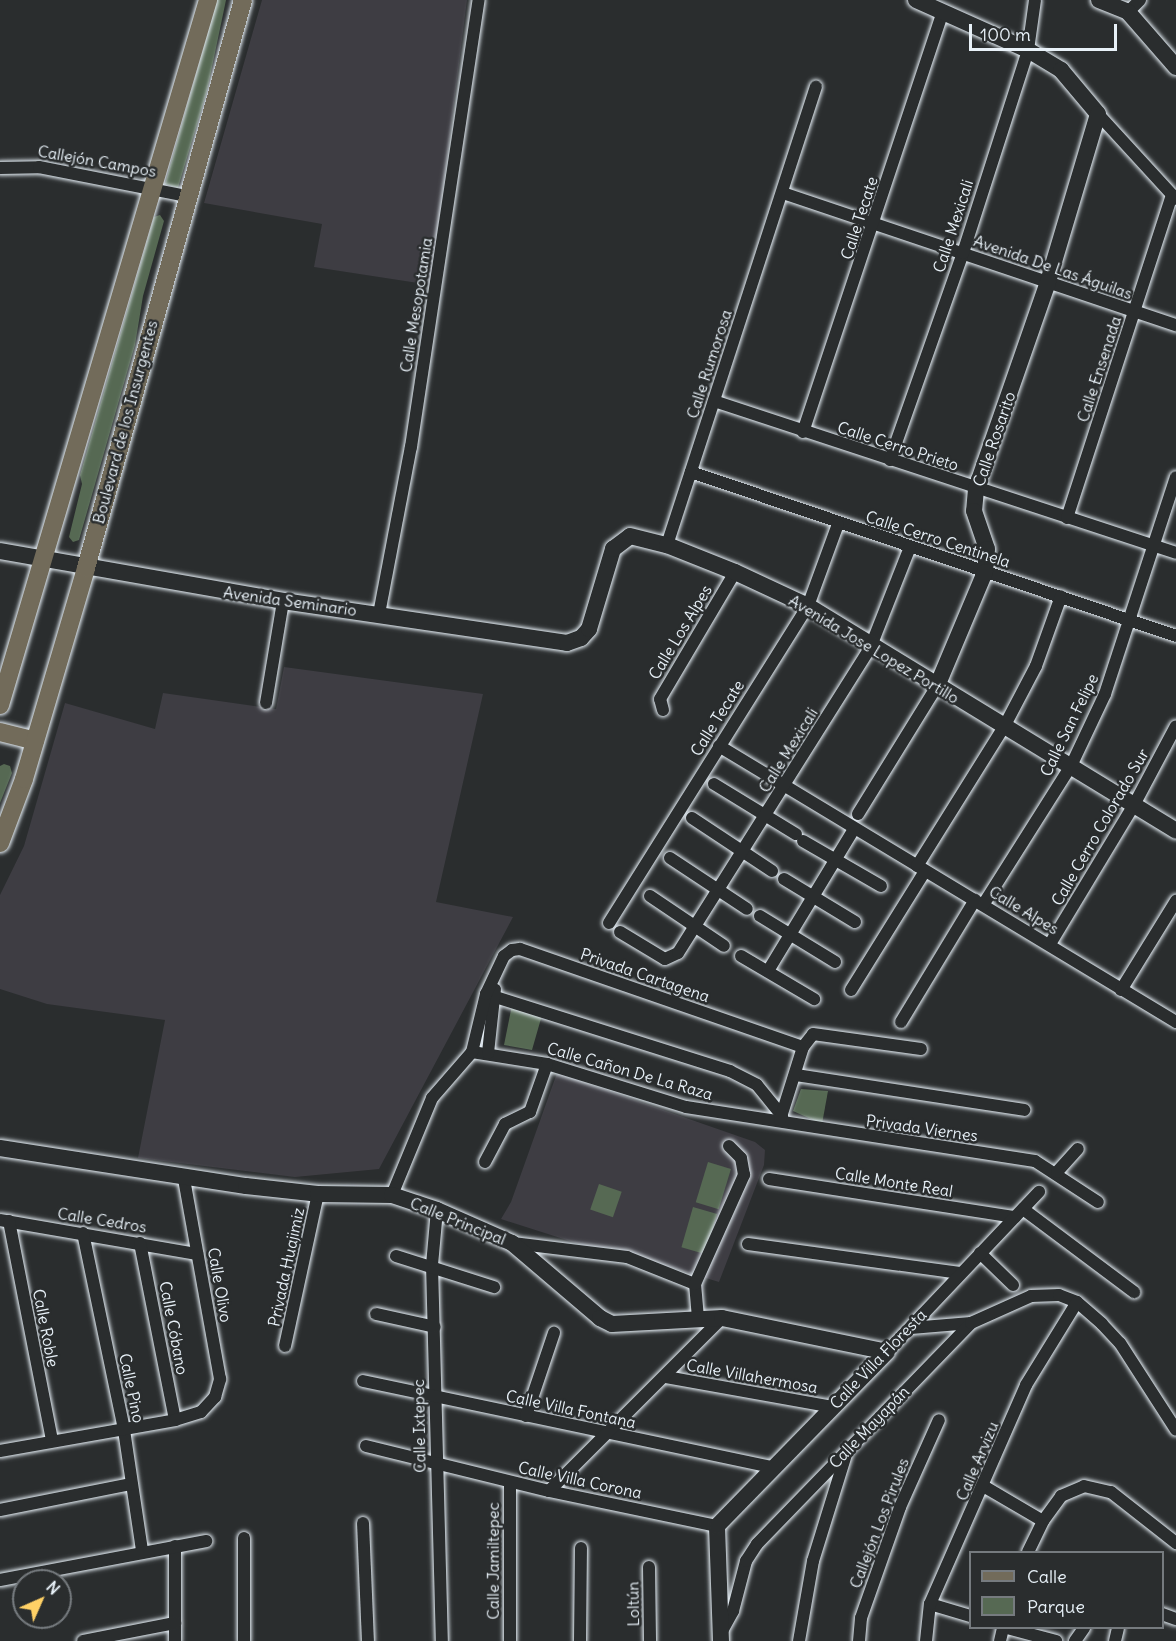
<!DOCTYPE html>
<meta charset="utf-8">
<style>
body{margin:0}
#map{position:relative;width:1176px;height:1641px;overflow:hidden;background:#2a2d2e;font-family:Delius,sans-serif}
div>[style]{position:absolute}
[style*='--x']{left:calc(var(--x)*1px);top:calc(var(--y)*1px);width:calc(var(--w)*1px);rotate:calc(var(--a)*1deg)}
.built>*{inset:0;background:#3e3d43}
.green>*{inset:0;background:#566953;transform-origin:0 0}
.roads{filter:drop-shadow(0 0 2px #e8f1f8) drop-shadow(0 0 2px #e8f1f8)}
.street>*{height:12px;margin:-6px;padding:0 6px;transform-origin:6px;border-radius:6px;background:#2a2d2e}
.secondary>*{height:16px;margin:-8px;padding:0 8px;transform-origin:8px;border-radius:8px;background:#2a2d2e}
.primary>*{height:18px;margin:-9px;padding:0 9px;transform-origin:9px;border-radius:9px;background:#726b5a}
span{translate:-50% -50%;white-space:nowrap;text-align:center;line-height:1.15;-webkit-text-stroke:5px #2a2d2e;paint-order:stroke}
.street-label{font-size:16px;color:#e8f1f8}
.legend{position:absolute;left:969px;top:1551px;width:195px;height:78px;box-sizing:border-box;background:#2a2d2e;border:2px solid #767b7f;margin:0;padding:8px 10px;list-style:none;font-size:18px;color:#e8f1f8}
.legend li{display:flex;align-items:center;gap:12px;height:30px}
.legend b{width:30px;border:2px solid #767b7f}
.north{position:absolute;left:12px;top:1569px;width:60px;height:60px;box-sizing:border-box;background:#2a2d2e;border:2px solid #767b7f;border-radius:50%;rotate:45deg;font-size:16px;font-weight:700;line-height:24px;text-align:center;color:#e8f1f8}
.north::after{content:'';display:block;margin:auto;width:21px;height:27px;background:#ffd166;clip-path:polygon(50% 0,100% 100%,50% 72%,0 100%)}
.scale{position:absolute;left:969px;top:24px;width:148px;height:27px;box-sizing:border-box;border:3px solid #e8f1f8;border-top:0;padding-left:8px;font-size:18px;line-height:21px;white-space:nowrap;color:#e8f1f8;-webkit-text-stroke:4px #2a2d2e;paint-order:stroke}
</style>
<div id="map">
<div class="built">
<div style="clip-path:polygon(262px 0,467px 0,431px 285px,314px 267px,322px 224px,204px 203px)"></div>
<div style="clip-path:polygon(284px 667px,483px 694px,436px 902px,513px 917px,379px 1169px,295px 1177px,138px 1158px,165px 1020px,47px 1004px,0 989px,0 895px,24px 846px,65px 703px,155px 729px,163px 693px,276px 709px)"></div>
<div style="clip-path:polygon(557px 1073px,755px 1142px,765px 1150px,764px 1165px,719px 1282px,607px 1248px,598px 1250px,501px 1219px,511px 1202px)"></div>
</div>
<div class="green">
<div style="clip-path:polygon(217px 0,226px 0,207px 91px,178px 188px,165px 184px)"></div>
<div style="clip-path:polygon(160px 215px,164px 221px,143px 296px,135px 345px,79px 540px,73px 542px,69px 537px,82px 484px,80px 475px,154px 217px)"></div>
<div style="clip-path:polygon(4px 764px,10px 766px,12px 773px,0 803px,0 766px)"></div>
<div style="clip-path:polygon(512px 1005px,542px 1015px,532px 1050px,504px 1045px)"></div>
<div style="clip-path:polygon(801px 1089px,828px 1091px,822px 1124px,793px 1111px)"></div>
<div style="left:708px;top:1162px;width:24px;height:42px;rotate:17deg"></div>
<div style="left:599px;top:1184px;width:24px;height:27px;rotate:19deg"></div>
<div style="left:693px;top:1207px;width:25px;height:42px;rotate:16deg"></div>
</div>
<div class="roads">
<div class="street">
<div style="--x:1128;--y:12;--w:17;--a:-45"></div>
<div style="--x:1098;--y:114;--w:115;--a:47.5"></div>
<div style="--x:0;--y:168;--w:39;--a:-1"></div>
<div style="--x:39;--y:167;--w:151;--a:11.1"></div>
<div style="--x:783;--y:193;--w:415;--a:18.6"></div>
<div style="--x:714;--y:401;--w:486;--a:18.2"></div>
<div style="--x:803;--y:432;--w:441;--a:-71.6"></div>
<div style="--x:890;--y:460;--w:219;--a:-70.6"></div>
<div style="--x:963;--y:253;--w:213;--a:-72.2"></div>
<div style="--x:1028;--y:50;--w:50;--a:-82"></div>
<div style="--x:691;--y:472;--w:512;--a:18.68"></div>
<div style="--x:1067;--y:518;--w:340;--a:-72"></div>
<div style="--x:667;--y:545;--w:482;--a:-72"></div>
<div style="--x:379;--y:614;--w:170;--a:-79.2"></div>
<div style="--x:411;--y:447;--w:452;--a:-81.4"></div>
<div style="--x:266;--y:703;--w:103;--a:-80.5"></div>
<div style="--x:663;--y:710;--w:11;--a:-105"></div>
<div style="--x:660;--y:699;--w:147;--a:-59.4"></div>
<div style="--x:719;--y:746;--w:534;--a:31.13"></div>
<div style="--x:714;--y:784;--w:96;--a:31.4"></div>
<div style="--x:858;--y:814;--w:150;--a:-58.3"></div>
<div style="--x:692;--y:818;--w:96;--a:33.5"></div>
<div style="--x:803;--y:841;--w:90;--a:30"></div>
<div style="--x:670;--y:858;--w:92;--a:33.5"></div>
<div style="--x:917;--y:866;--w:164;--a:-58"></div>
<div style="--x:1004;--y:727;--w:69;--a:-62.3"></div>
<div style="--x:1036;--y:666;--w:74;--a:-70.3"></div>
<div style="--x:784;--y:879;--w:83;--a:31.2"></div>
<div style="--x:650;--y:896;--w:89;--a:34"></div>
<div style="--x:983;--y:905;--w:165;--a:-57.7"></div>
<div style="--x:1071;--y:766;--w:80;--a:-64.7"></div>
<div style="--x:1105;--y:694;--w:228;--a:-71.9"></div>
<div style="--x:760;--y:916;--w:88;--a:31.5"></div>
<div style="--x:609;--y:923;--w:374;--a:-57.9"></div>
<div style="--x:808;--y:606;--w:87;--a:-69.9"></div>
<div style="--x:620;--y:932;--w:52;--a:31"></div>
<div style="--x:665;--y:959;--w:14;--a:-25"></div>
<div style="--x:678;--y:953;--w:363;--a:-57.8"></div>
<div style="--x:871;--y:646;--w:106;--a:-68.5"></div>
<div style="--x:1050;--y:944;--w:162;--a:-58.9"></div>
<div style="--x:1134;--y:805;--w:89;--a:-62"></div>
<div style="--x:741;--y:956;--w:85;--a:30.5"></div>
<div style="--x:768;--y:971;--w:166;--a:-58.8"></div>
<div style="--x:851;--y:990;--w:140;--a:-58.1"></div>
<div style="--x:1121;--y:990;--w:105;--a:-58.3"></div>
<div style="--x:486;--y:994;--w:256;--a:17.5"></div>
<div style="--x:730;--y:1071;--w:30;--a:27"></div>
<div style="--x:757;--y:1085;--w:40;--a:51"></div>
<div style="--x:901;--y:1022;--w:143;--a:-58.8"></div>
<div style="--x:472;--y:1052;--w:76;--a:9.1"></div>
<div style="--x:547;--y:1064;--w:145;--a:17.2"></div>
<div style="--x:686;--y:1107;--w:353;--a:8.8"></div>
<div style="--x:1035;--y:1161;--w:75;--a:33.1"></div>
<div style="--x:488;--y:1053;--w:64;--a:-83.8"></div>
<div style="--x:796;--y:1075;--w:231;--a:8.7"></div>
<div style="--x:780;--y:1120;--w:77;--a:-72.5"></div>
<div style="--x:803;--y:1047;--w:16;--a:-52"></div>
<div style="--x:813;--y:1034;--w:109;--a:7.9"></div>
<div style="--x:485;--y:1162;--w:43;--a:-62.2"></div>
<div style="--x:505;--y:1124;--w:28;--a:-26"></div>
<div style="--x:530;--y:1112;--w:51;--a:-70.5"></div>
<div style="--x:1057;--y:1172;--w:31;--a:-48"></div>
<div style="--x:769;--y:1179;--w:249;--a:8.8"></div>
<div style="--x:392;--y:1195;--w:105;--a:-67.6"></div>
<div style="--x:432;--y:1098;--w:61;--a:-49"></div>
<div style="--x:472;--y:1052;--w:60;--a:-76.4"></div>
<div style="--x:486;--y:994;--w:42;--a:-64.7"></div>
<div style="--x:504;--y:956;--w:10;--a:-37"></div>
<div style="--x:512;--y:950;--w:8;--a:-7"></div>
<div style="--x:520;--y:949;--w:299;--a:19.1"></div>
<div style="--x:1023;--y:1209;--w:139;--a:36.8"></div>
<div style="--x:437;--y:1210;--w:55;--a:95.2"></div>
<div style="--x:432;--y:1265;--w:376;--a:88.5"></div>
<div style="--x:0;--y:1220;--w:200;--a:9.8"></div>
<div style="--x:9;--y:1221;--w:224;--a:78.9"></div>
<div style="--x:83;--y:1233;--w:201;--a:78.2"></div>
<div style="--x:124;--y:1430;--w:122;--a:81.5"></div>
<div style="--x:140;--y:1243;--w:180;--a:78.8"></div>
<div style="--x:513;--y:1243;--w:115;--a:7"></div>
<div style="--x:627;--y:1257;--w:73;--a:21.7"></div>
<div style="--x:748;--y:1244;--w:214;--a:7.8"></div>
<div style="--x:980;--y:1253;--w:46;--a:44.1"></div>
<div style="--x:396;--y:1256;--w:103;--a:17.6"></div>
<div style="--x:376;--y:1314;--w:60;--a:12.4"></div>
<div style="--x:698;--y:1318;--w:34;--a:-95"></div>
<div style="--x:695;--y:1284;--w:120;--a:-65.8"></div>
<div style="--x:744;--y:1175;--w:17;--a:-100"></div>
<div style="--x:741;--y:1158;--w:17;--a:-135"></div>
<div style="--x:911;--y:1328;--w:60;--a:-4.8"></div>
<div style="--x:285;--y:1346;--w:156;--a:-77.8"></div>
<div style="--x:887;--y:1352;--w:221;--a:-46.5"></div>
<div style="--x:666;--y:1377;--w:169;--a:10.2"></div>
<div style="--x:363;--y:1381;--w:418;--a:11.9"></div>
<div style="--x:526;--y:1416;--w:88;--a:-71.4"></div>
<div style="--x:366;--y:1446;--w:188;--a:13.8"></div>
<div style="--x:549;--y:1491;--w:172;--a:11.8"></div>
<div style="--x:0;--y:1451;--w:178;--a:-10"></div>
<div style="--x:175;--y:1420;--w:27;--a:-17"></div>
<div style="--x:201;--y:1412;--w:21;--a:-47"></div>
<div style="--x:215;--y:1397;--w:19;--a:-74"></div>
<div style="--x:220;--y:1379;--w:204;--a:-100.2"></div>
<div style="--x:510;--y:1482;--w:159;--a:90"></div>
<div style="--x:985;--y:1487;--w:67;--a:30.4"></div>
<div style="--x:549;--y:1491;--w:245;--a:-45"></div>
<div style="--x:0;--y:1510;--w:134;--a:-11.2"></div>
<div style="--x:363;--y:1523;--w:118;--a:87.6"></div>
<div style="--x:175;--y:1546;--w:95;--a:90"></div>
<div style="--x:1028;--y:1552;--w:34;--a:-64"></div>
<div style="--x:1043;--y:1521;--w:31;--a:-54"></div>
<div style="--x:1061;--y:1496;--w:25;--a:-23"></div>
<div style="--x:1084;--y:1486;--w:28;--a:13"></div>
<div style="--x:1111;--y:1492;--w:83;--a:38.1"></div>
<div style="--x:649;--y:1567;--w:74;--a:89.2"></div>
<div style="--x:0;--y:1580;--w:210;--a:-10.7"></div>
<div style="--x:930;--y:1604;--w:42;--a:16.7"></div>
<div style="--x:1162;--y:1614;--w:15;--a:20"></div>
<div style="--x:1007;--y:1628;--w:51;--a:14.9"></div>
<div style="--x:722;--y:1631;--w:23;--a:-61"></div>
<div style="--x:733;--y:1611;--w:52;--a:-75.4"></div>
<div style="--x:746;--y:1561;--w:20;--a:-57"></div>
<div style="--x:757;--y:1544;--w:308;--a:-45.9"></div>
<div style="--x:971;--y:1323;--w:66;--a:-24.2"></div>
<div style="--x:1031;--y:1296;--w:28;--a:-2"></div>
<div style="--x:1059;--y:1295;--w:19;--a:21"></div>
<div style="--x:1077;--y:1302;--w:33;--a:41"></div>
<div style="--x:1102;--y:1324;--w:26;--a:47"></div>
<div style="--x:1120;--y:1343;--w:103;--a:57.2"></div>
<div style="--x:83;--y:1641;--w:94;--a:-11.1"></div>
<div style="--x:244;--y:1641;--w:103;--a:-90"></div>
<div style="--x:580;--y:1641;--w:93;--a:-89.4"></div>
<div style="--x:799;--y:1641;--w:81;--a:-80.1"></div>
<div style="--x:813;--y:1561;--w:115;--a:-72.8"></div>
<div style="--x:859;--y:1641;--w:23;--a:-85"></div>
<div style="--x:861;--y:1618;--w:118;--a:-70.6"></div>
<div style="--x:900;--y:1507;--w:95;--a:-65.9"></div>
<div style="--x:926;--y:1641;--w:37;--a:-84"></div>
<div style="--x:930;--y:1604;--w:239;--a:-66.3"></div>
<div style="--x:1026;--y:1385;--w:97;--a:-58.4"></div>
<div style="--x:1000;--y:1641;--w:13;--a:-77"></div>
<div style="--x:1075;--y:1641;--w:16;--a:-55"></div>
<div style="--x:1115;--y:1641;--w:13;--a:-77"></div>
</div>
<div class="secondary">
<div style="--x:916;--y:0;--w:123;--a:24.1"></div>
<div style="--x:1028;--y:50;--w:39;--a:31"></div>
<div style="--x:1061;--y:70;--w:57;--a:49.9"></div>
<div style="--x:1098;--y:114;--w:175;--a:106.6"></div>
<div style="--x:1048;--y:282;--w:219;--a:109.2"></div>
<div style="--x:976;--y:489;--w:22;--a:95"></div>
<div style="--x:974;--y:511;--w:40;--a:71.1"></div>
<div style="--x:987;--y:549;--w:23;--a:95"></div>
<div style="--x:985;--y:572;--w:124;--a:112.8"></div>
<div style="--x:1099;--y:0;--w:31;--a:22"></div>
<div style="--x:1128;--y:12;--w:73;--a:48.9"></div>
<div style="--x:0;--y:551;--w:287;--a:10"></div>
<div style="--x:283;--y:601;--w:287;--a:8.4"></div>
<div style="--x:567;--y:643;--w:15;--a:-20"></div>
<div style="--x:581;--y:638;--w:12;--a:-48"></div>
<div style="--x:589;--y:629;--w:84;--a:-73.3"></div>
<div style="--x:613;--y:549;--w:21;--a:-37"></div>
<div style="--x:630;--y:536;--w:38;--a:14"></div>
<div style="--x:667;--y:545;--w:73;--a:21.7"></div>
<div style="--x:735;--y:572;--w:81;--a:25"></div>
<div style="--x:808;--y:606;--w:431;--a:31.4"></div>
<div style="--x:0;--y:1148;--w:249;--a:8.8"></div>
<div style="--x:246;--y:1186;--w:72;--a:6.3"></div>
<div style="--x:318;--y:1194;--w:74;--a:0.8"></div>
<div style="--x:392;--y:1195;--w:47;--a:18.4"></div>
<div style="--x:437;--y:1210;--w:82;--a:23.7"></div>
<div style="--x:512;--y:1243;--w:116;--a:40.4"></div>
<div style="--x:600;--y:1318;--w:13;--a:27"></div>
<div style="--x:612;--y:1324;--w:110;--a:-3.1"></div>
<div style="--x:722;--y:1318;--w:168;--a:11.6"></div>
<div style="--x:721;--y:1641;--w:115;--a:-92"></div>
<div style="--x:717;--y:1526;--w:243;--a:-45.7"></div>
</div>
<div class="primary">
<div style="--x:0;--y:705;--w:735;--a:-73.56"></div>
<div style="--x:0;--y:732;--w:36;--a:14"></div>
<div style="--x:0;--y:843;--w:68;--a:-69.4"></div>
<div style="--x:24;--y:779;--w:220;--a:-73.6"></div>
<div style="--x:86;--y:568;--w:589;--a:-74.55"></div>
</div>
</div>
<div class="street-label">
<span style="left:97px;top:161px;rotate:10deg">Callejón Campos</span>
<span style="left:859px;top:218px;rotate:-72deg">Calle Tecate</span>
<span style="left:953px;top:226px;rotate:-72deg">Calle Mexicali</span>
<span style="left:1053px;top:267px;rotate:19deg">Avenida De Las Águilas</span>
<span style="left:416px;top:305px;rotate:-81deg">Calle Mesopotamia</span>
<span style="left:709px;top:364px;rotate:-72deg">Calle Rumorosa</span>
<span style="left:1099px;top:369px;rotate:-72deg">Calle Ensenada</span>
<span style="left:125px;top:422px;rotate:-75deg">Boulevard de los Insurgentes</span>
<span style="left:994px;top:439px;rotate:-71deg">Calle Rosarito</span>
<span style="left:898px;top:446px;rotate:18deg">Calle Cerro Prieto</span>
<span style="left:938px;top:539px;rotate:18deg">Calle Cerro Centinela</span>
<span style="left:290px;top:601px;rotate:8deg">Avenida Seminario</span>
<span style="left:680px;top:632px;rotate:-59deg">Calle Los Alpes</span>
<span style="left:874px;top:649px;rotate:31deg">Avenida Jose Lopez Portillo</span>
<span style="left:717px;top:718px;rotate:-58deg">Calle Tecate</span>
<span style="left:1069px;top:725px;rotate:-64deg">Calle San Felipe</span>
<span style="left:788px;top:750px;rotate:-58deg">Calle Mexicali</span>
<span style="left:1100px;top:827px;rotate:-60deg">Calle Cerro Colorado Sur</span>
<span style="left:1024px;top:910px;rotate:31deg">Calle Alpes</span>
<span style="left:645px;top:975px;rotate:19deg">Privada Cartagena</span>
<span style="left:630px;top:1071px;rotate:16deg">Calle Cañon De La Raza</span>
<span style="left:922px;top:1128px;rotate:8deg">Privada Viernes</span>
<span style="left:894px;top:1182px;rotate:9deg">Calle Monte Real</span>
<span style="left:102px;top:1220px;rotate:9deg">Calle Cedros</span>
<span style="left:458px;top:1221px;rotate:22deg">Calle Principal</span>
<span style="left:286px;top:1267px;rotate:-78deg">Privada Huajimiz</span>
<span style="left:220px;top:1285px;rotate:80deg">Calle Olivo</span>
<span style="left:46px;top:1328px;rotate:79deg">Calle Roble</span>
<span style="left:174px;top:1328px;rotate:79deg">Calle Cóbano</span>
<span style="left:878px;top:1359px;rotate:-46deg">Calle Villa Floresta</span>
<span style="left:752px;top:1376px;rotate:10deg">Calle Villahermosa</span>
<span style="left:132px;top:1388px;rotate:78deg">Calle Pino</span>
<span style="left:571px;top:1409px;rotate:12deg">Calle Villa Fontana</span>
<span style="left:419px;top:1426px;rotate:-91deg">Calle Ixtepec</span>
<span style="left:869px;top:1427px;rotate:-46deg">Calle Mayapán</span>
<span style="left:977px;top:1461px;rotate:-67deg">Calle Arvizu</span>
<span style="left:580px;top:1480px;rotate:12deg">Calle Villa Corona</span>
<span style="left:879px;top:1523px;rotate:-69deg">Callejón Los Pirules</span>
<span style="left:493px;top:1561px;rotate:-90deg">Calle Jamiltepec</span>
<span style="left:633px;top:1604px;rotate:-91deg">Loltún</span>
</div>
<ul class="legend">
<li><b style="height:8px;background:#726b5a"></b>Calle</li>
<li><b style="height:16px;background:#566953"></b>Parque</li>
</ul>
<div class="north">N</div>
<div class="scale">100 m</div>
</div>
